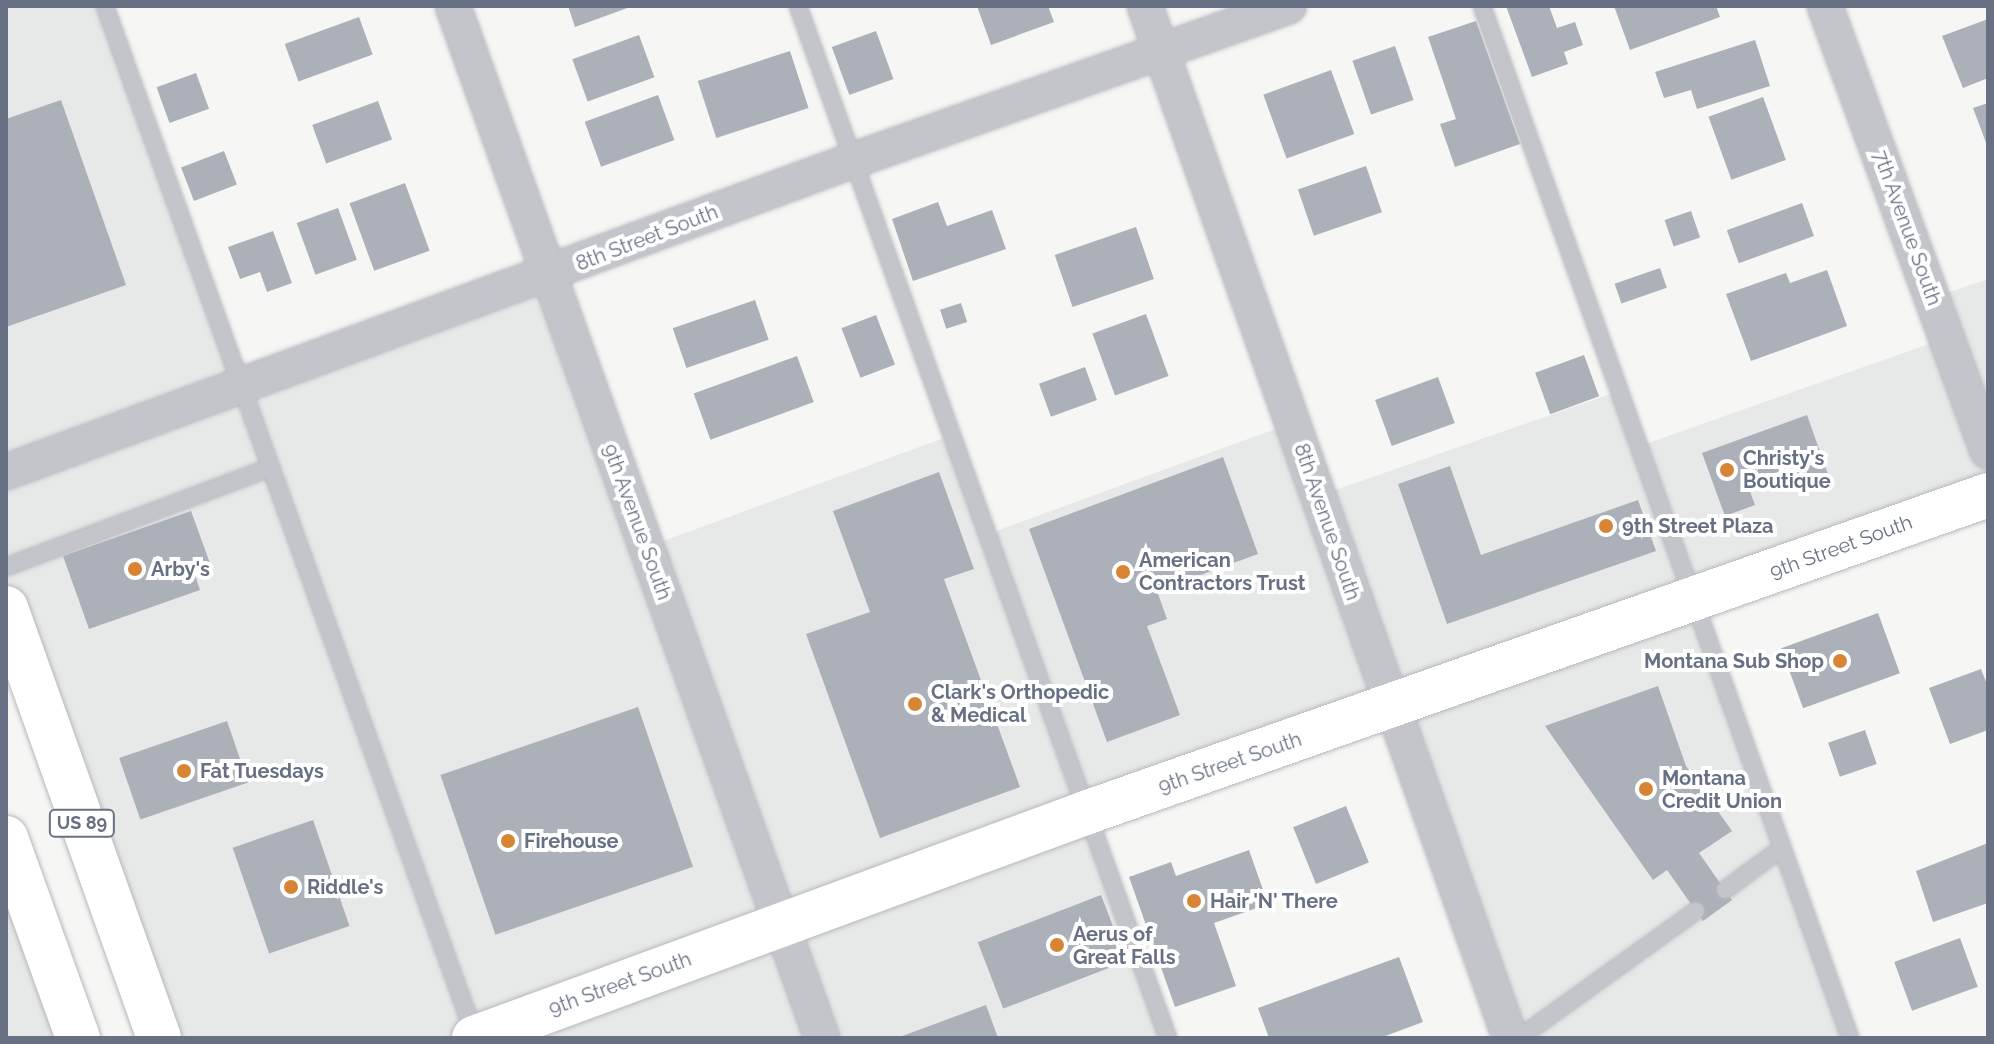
<!DOCTYPE html>
<style>
body{margin:0}
#map{position:relative;width:1994px;height:1044px;overflow:hidden;background:#f6f7f4;font-family:Raleway,sans-serif}
div>[style]{position:absolute}
[style*='--x']{left:calc(var(--x)*1px);top:calc(var(--y)*1px);width:calc(var(--w)*1px);rotate:calc(var(--a)*1deg)}
.built>*{inset:0;background:#e7e8e8}
.building>*{inset:0;background:#acb0b8;transform-origin:0 0}
.roads{filter:drop-shadow(0 0 2px #b6b8be) drop-shadow(0 0 2px #b6b8be)}
.service>*{height:16px;margin:-8px;padding:0 8px;transform-origin:8px;border-radius:8px;background:#c3c5ca}
.minor>*{height:34px;margin:-17px;padding:0 17px;transform-origin:17px;border-radius:17px;background:#c3c5ca}
.secondary>*{height:44px;margin:-22px;padding:0 22px;transform-origin:22px;border-radius:22px;background:#fff}
.trunk>*{height:44px;margin:-22px;padding:0 22px;transform-origin:22px;border-radius:22px;background:#fff}
.dots>*{width:22px;height:22px;translate:-50% -50%;box-sizing:border-box;border:4px solid #fff;border-radius:50%}
span{translate:-50% -50%;white-space:nowrap;text-align:center;line-height:1.15;-webkit-text-stroke:8px #fff;paint-order:stroke}
.shield-label span{padding:2px 6px;background:#fff;border:2px solid;border-radius:6px;-webkit-text-stroke-width:0}
.shield-label{font-size:18px;color:#687083;font-weight:700}
.street-label{font-size:20px;color:#687083}
.poi-label{font-size:20px;color:#687083;font-weight:700}
.left{translate:0 -50%;text-align:left}
.right{translate:-100% -50%;text-align:right}
.frame{position:absolute;inset:0;border:8px solid #687083;pointer-events:none}
</style>
<div id="map">
<div class="built">
<div style="clip-path:polygon(6px 6px,105px 6px,240px 387px,549px 275px,647px 547px,952px 435px,988px 534px,1292px 423px,1318px 496px,1619px 391px,1640px 446px,1946px 338px,1932px 298px,1988px 279px,1988px 495px,1694px 600px,1850px 1038px,1510px 1038px,1392px 708px,1088px 813px,1168px 1038px,159px 1038px,6px 608px)"></div>
<div style="clip-path:polygon(6px 837px,78px 1038px,6px 1038px)"></div>
</div>
<div class="building">
<div style="clip-path:polygon(568px 6px,633px 6px,575px 27px)"></div>
<div style="clip-path:polygon(977px 6px,1048px 6px,1054px 22px,991px 45px)"></div>
<div style="clip-path:polygon(1506px 6px,1549px 6px,1557px 28px,1575px 22px,1583px 45px,1564px 52px,1568px 64px,1532px 77px)"></div>
<div style="clip-path:polygon(1614px 6px,1716px 6px,1720px 17px,1630px 50px)"></div>
<div style="left:359px;top:17px;width:40px;height:79px;rotate:70deg"></div>
<div style="clip-path:polygon(1988px 19px,1988px 78px,1963px 88px,1942px 36px)"></div>
<div style="clip-path:polygon(1476px 21px,1520px 144px,1455px 167px,1440px 124px,1456px 119px,1428px 37px)"></div>
<div style="left:876px;top:31px;width:51px;height:47px;rotate:70deg"></div>
<div style="left:639px;top:35px;width:45px;height:71px;rotate:70deg"></div>
<div style="clip-path:polygon(1755px 40px,1770px 86px,1697px 109px,1691px 90px,1664px 98px,1655px 72px)"></div>
<div style="left:1395px;top:46px;width:57px;height:45px;rotate:71deg"></div>
<div style="left:790px;top:51px;width:60px;height:97px;rotate:72deg"></div>
<div style="left:1331px;top:70px;width:68px;height:72px;rotate:70deg"></div>
<div style="left:196px;top:73px;width:38px;height:42px;rotate:70deg"></div>
<div style="left:658px;top:95px;width:48px;height:78px;rotate:70deg"></div>
<div style="left:1763px;top:97px;width:67px;height:58px;rotate:70deg"></div>
<div style="clip-path:polygon(61px 100px,126px 285px,6px 327px,6px 119px)"></div>
<div style="left:378px;top:101px;width:41px;height:70px;rotate:70deg"></div>
<div style="clip-path:polygon(1988px 103px,1988px 148px,1973px 108px)"></div>
<div style="left:224px;top:151px;width:36px;height:46px;rotate:69deg"></div>
<div style="left:1366px;top:166px;width:49px;height:72px;rotate:71deg"></div>
<div style="left:405px;top:183px;width:72px;height:59px;rotate:70deg"></div>
<div style="clip-path:polygon(938px 202px,947px 226px,992px 210px,1006px 249px,913px 281px,892px 219px)"></div>
<div style="left:1802px;top:203px;width:35px;height:80px;rotate:70deg"></div>
<div style="left:338px;top:208px;width:55px;height:44px;rotate:70deg"></div>
<div style="left:1691px;top:211px;width:28px;height:28px;rotate:71deg"></div>
<div style="left:1136px;top:227px;width:55px;height:86px;rotate:71deg"></div>
<div style="clip-path:polygon(273px 231px,292px 283px,267px 292px,260px 272px,240px 279px,228px 247px)"></div>
<div style="left:1660px;top:268px;width:21px;height:48px;rotate:71deg"></div>
<div style="clip-path:polygon(1827px 270px,1847px 326px,1751px 361px,1726px 294px,1786px 273px,1790px 283px)"></div>
<div style="left:755px;top:300px;width:42px;height:87px;rotate:71deg"></div>
<div style="left:961px;top:303px;width:20px;height:22px;rotate:72deg"></div>
<div style="left:1146px;top:314px;width:66px;height:57px;rotate:70deg"></div>
<div style="left:876px;top:315px;width:53px;height:37px;rotate:69deg"></div>
<div style="left:1584px;top:355px;width:44px;height:52px;rotate:70deg"></div>
<div style="left:797px;top:356px;width:49px;height:110px;rotate:70deg"></div>
<div style="left:1085px;top:367px;width:35px;height:49px;rotate:70deg"></div>
<div style="left:1438px;top:377px;width:49px;height:67px;rotate:70deg"></div>
<div style="clip-path:polygon(1807px 415px,1829px 477px,1802px 487px,1794px 466px,1747px 483px,1755px 505px,1725px 516px,1702px 453px)"></div>
<div style="clip-path:polygon(1223px 457px,1258px 554px,1157px 591px,1167px 619px,1147px 626px,1180px 715px,1107px 742px,1029px 529px)"></div>
<div style="clip-path:polygon(1450px 466px,1481px 555px,1638px 500px,1656px 551px,1447px 624px,1398px 484px)"></div>
<div style="clip-path:polygon(939px 472px,974px 569px,944px 579px,1020px 787px,880px 838px,806px 634px,870px 612px,833px 511px)"></div>
<div style="clip-path:polygon(191px 511px,211px 566px,194px 572px,200px 590px,89px 629px,63px 556px)"></div>
<div style="left:1878px;top:613px;width:64px;height:103px;rotate:70deg"></div>
<div style="clip-path:polygon(1981px 669px,1988px 687px,1988px 730px,1950px 744px,1929px 688px)"></div>
<div style="clip-path:polygon(1658px 686px,1686px 766px,1732px 831px,1699px 853px,1732px 900px,1703px 921px,1667px 870px,1653px 880px,1545px 726px)"></div>
<div style="left:638px;top:707px;width:169px;height:209px;rotate:71deg"></div>
<div style="left:227px;top:721px;width:65px;height:114px;rotate:71deg"></div>
<div style="left:1865px;top:730px;width:36px;height:39px;rotate:71deg"></div>
<div style="left:1346px;top:806px;width:61px;height:57px;rotate:68deg"></div>
<div style="left:313px;top:820px;width:112px;height:85px;rotate:71deg"></div>
<div style="clip-path:polygon(1988px 843px,1988px 903px,1933px 922px,1916px 871px)"></div>
<div style="clip-path:polygon(1249px 850px,1268px 904px,1214px 923px,1236px 986px,1175px 1007px,1129px 877px,1171px 862px,1176px 876px)"></div>
<div style="left:1101px;top:895px;width:71px;height:132px;rotate:69deg"></div>
<div style="left:1960px;top:938px;width:52px;height:70px;rotate:70deg"></div>
<div style="clip-path:polygon(1399px 957px,1423px 1022px,1380px 1038px,1269px 1038px,1258px 1008px)"></div>
<div style="clip-path:polygon(986px 1005px,998px 1038px,897px 1038px)"></div>
</div>
<div class="roads">
<div class="service">
<div style="--x:105;--y:6;--w:1094;--a:70.24"></div>
<div style="--x:798;--y:6;--w:1096;--a:70.28"></div>
<div style="--x:1482;--y:6;--w:1096;--a:70.37"></div>
<div style="--x:6;--y:567;--w:281;--a:-20.6"></div>
<div style="--x:1725;--y:890;--w:71;--a:-36.4"></div>
<div style="--x:1519;--y:1038;--w:218;--a:-35.7"></div>
</div>
<div class="minor">
<div style="--x:453;--y:6;--w:1096;--a:70.33"></div>
<div style="--x:1145;--y:6;--w:1095;--a:70.52"></div>
<div style="--x:1825;--y:6;--w:474;--a:69.9"></div>
<div style="--x:6;--y:472;--w:904;--a:-20.2"></div>
<div style="--x:854;--y:160;--w:461;--a:-19.5"></div>
</div>
<div class="secondary">
<div style="--x:474;--y:1038;--w:654;--a:-20.21"></div>
<div style="--x:1088;--y:812;--w:954;--a:-19.4"></div>
</div>
<div class="trunk">
<div style="--x:6;--y:608;--w:456;--a:70.4"></div>
<div style="--x:6;--y:838;--w:213;--a:70.2"></div>
</div>
</div>
<div class="dots">
<div style="left:1727px;top:470px;background:#d78534"></div>
<div style="left:1606px;top:526px;background:#d78534"></div>
<div style="left:135px;top:569px;background:#d78534"></div>
<div style="left:1123px;top:572px;background:#d78534"></div>
<div style="left:1840px;top:661px;background:#d78534"></div>
<div style="left:915px;top:704px;background:#d78534"></div>
<div style="left:184px;top:771px;background:#d78534"></div>
<div style="left:1646px;top:789px;background:#d78534"></div>
<div style="left:508px;top:841px;background:#d78534"></div>
<div style="left:291px;top:887px;background:#d78534"></div>
<div style="left:1194px;top:901px;background:#d78534"></div>
<div style="left:1057px;top:945px;background:#d78534"></div>
</div>
<div class="shield-label">
<span style="left:82px;top:823px">US 89</span>
</div>
<div class="street-label">
<span style="left:1907px;top:228px;rotate:70deg">7th Avenue South</span>
<span style="left:647px;top:238px;rotate:-21deg">8th Street South</span>
<span style="left:637px;top:522px;rotate:70deg">9th Avenue South</span>
<span style="left:1327px;top:522px;rotate:71deg">8th Avenue South</span>
<span style="left:1841px;top:547px;rotate:-20deg">9th Street South</span>
<span style="left:1230px;top:763px;rotate:-19deg">9th Street South</span>
<span style="left:620px;top:984px;rotate:-20deg">9th Street South</span>
</div>
<div class="poi-label">
<span class="left" style="left:1743px;top:470px">Christy's<br>Boutique</span>
<span class="left" style="left:1622px;top:526px">9th Street Plaza</span>
<span class="left" style="left:1139px;top:572px">American<br>Contractors Trust</span>
<span class="left" style="left:151px;top:569px">Arby's</span>
<span class="right" style="left:1824px;top:661px">Montana Sub Shop</span>
<span class="left" style="left:931px;top:704px">Clark's Orthopedic<br>&amp; Medical</span>
<span class="left" style="left:200px;top:771px">Fat Tuesdays</span>
<span class="left" style="left:1662px;top:790px">Montana<br>Credit Union</span>
<span class="left" style="left:524px;top:841px">Firehouse</span>
<span class="left" style="left:307px;top:887px">Riddle's</span>
<span class="left" style="left:1210px;top:901px">Hair 'N' There</span>
<span class="left" style="left:1073px;top:946px">Aerus of<br>Great Falls</span>
</div>
<div class="frame"></div>
</div>
